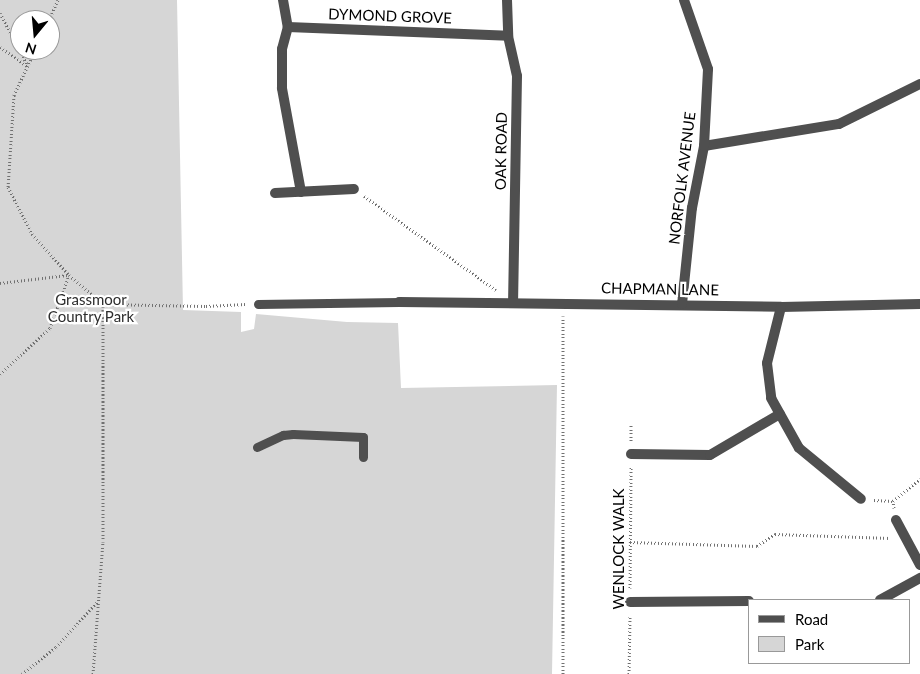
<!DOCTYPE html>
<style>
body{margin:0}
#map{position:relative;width:920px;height:674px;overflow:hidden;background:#fff;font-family:Lato,sans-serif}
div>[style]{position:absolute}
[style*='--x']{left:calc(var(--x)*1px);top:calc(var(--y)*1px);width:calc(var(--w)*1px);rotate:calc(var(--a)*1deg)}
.green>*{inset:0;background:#d6d6d6}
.path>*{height:3px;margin-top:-1.5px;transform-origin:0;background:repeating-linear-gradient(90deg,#717171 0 1px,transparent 0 3.5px)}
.lane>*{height:9px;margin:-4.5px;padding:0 4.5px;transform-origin:4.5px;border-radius:4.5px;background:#4f4f4f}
.street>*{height:10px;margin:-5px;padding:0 5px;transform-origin:5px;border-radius:5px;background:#4f4f4f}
span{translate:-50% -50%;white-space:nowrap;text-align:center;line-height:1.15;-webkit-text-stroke:4.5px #fff;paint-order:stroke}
.street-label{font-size:15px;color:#000}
.park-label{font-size:15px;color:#2d2d2d}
.legend{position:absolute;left:748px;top:599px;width:162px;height:65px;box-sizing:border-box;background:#fff;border:1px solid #999;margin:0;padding:6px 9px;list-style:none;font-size:15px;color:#000}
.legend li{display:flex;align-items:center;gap:10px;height:25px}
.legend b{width:25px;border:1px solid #999}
.north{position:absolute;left:10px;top:10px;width:50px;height:50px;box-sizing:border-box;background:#fff;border:1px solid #999;border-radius:50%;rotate:197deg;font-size:14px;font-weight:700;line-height:20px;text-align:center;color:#000}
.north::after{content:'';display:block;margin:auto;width:18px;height:22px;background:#000;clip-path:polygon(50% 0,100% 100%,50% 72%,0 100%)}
</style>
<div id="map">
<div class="green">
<div style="clip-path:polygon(evenodd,0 0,177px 0,183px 310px,241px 312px,241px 332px,254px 329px,256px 314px,347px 322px,398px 323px,401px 388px,557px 385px,552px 674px,0 674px,0 0,20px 20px,50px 20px,50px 50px,20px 50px,20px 20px)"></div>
</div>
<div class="path">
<div style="--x:0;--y:13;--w:60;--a:62.2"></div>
<div style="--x:49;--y:20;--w:22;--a:-66"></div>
<div style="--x:0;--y:47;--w:33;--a:35"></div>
<div style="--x:35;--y:50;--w:50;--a:115"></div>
<div style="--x:14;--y:95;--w:92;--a:93.7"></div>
<div style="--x:8;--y:187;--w:53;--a:62.9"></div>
<div style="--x:32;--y:234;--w:55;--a:47.9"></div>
<div style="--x:69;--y:275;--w:45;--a:40.5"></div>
<div style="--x:103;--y:304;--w:103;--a:1.1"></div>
<div style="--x:206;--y:306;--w:40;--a:-2.9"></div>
<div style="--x:364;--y:196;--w:162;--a:35.5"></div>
<div style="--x:0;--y:283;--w:68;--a:-6.7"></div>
<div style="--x:563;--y:316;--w:358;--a:90"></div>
<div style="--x:0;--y:374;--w:68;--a:-42.6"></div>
<div style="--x:50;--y:328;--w:56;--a:-70.3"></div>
<div style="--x:631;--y:441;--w:17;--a:-90"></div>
<div style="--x:874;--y:500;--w:19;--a:3"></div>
<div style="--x:894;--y:508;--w:7;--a:-98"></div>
<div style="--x:893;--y:501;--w:35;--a:-39"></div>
<div style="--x:630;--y:542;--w:127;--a:1.8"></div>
<div style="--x:757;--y:546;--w:22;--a:-34"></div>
<div style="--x:775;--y:534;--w:115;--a:2"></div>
<div style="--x:630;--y:588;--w:121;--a:-89.5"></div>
<div style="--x:22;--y:674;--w:43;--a:-38.5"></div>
<div style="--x:56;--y:647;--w:62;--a:-47.6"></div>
<div style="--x:93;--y:674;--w:132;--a:-85.7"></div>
<div style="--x:103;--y:542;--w:238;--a:-90"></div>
<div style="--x:629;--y:674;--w:59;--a:-89"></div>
</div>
<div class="lane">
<div style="--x:258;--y:304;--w:141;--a:-0.8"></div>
<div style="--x:257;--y:447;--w:29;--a:-25"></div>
<div style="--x:283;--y:435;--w:10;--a:-6"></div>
<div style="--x:293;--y:434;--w:70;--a:2.5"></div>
<div style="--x:363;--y:437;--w:20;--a:90"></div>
</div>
<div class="street">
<div style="--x:283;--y:0;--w:27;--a:80"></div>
<div style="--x:507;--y:0;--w:36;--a:88"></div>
<div style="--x:508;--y:36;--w:41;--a:77.3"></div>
<div style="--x:517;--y:76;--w:227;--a:91"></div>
<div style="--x:704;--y:146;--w:137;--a:-9.3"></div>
<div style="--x:839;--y:124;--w:90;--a:-26.3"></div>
<div style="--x:301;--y:192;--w:106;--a:-100.4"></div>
<div style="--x:282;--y:88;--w:39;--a:-90"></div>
<div style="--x:282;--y:49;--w:23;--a:-75"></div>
<div style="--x:288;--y:27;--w:220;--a:2.3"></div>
<div style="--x:275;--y:193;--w:79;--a:-2.9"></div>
<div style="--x:399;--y:302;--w:382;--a:0.7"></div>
<div style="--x:781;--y:307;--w:139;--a:-1.2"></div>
<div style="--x:682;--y:304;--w:97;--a:-84.1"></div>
<div style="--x:692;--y:208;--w:63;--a:-79"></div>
<div style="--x:704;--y:146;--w:77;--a:-87"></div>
<div style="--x:708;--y:69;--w:73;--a:-109.2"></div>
<div style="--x:781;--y:307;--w:58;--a:104"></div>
<div style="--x:767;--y:363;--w:35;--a:83"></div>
<div style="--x:771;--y:398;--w:57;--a:60.8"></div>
<div style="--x:799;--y:448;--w:80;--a:39.4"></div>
<div style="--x:631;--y:454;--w:79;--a:0.7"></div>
<div style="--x:710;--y:455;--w:81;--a:-30.4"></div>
<div style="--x:896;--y:520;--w:51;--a:61.9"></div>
<div style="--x:880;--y:600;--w:46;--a:-28.8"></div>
<div style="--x:630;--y:602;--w:119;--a:-0.5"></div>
</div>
<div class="street-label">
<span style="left:390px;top:16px;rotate:2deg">DYMOND GROVE</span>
<span style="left:501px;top:151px;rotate:-89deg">OAK ROAD</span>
<span style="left:682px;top:178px;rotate:-83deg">NORFOLK AVENUE</span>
<span style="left:660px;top:289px;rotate:1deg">CHAPMAN LANE</span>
<span style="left:619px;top:549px;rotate:-90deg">WENLOCK WALK</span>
</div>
<div class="park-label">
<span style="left:91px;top:308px">Grassmoor<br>Country Park</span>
</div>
<ul class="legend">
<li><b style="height:6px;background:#4f4f4f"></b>Road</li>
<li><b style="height:14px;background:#d6d6d6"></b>Park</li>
</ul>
<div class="north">N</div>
</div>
